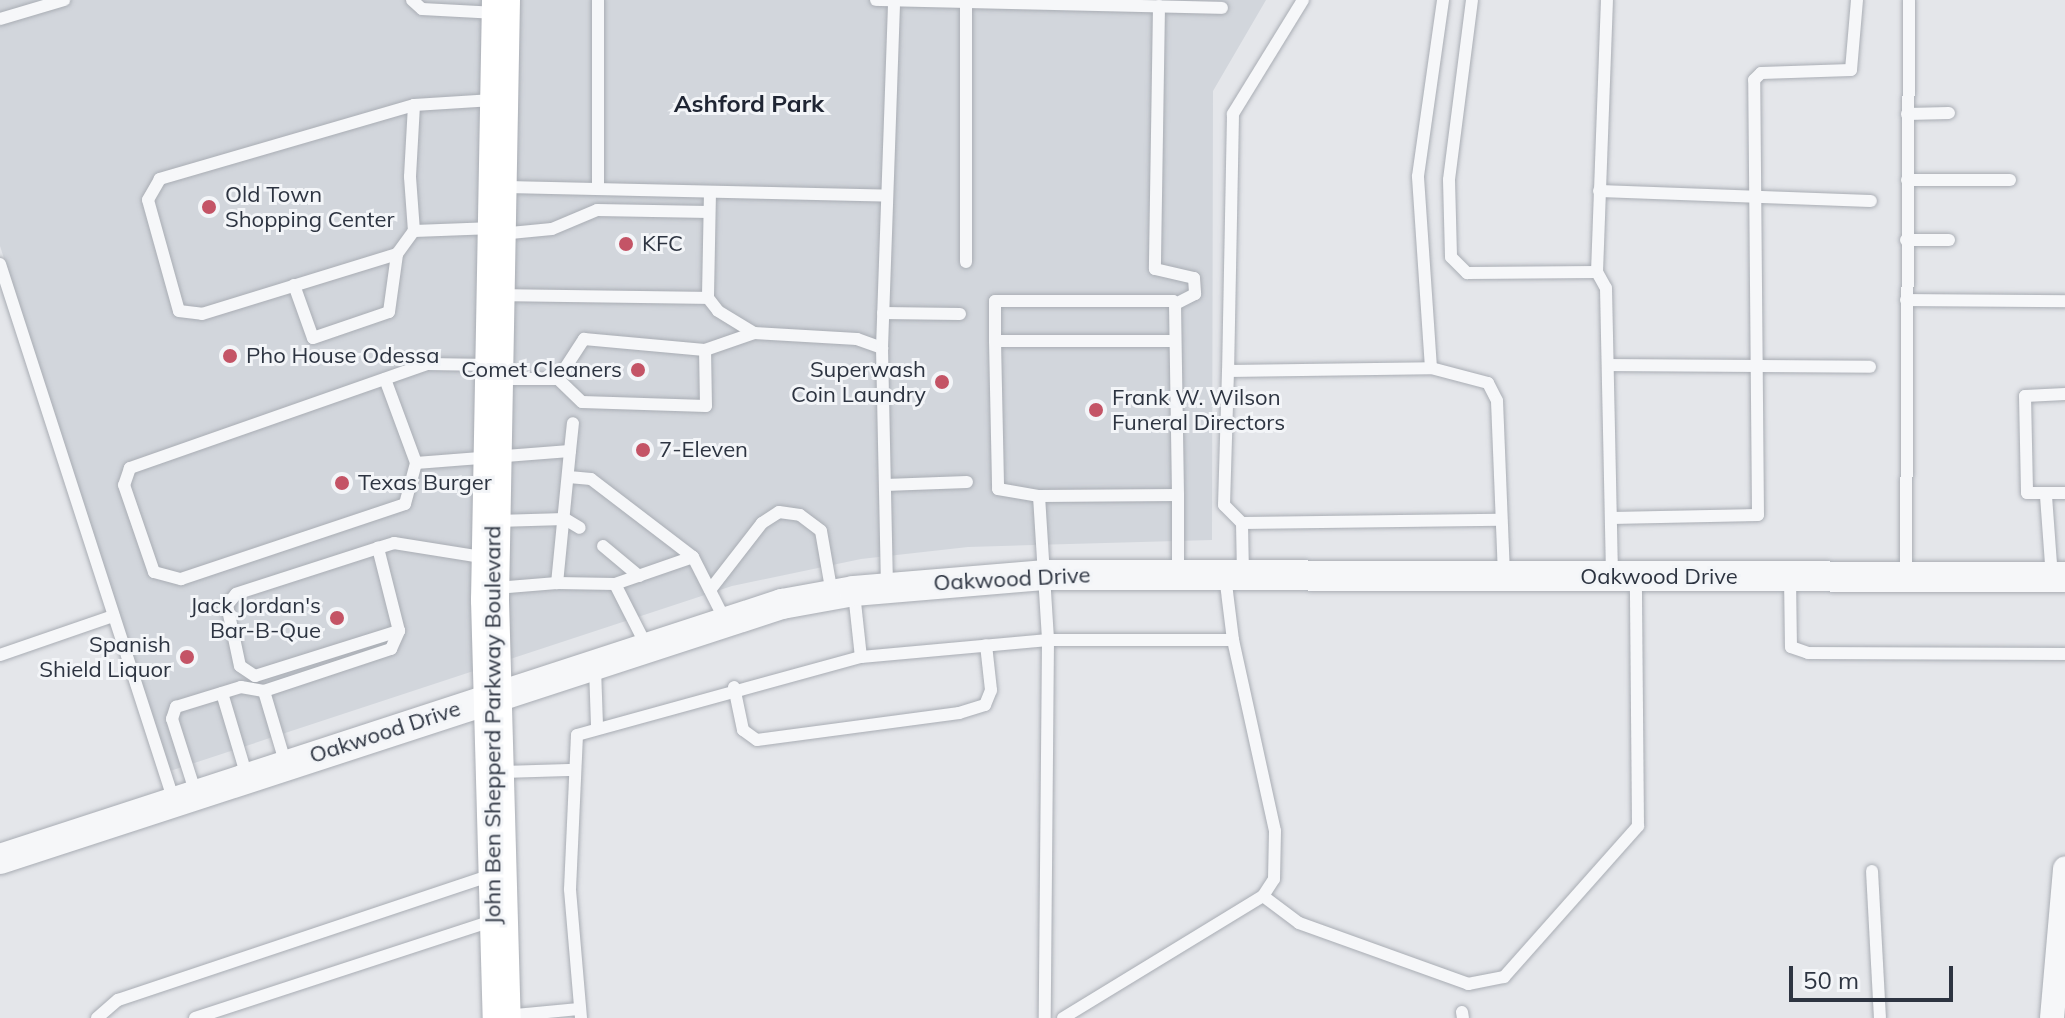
<!DOCTYPE html>
<style>
body{margin:0}
#map{position:relative;width:2065px;height:1018px;overflow:hidden;background:#e4e6ea;font-family:Mulish,sans-serif}
div>[style]{position:absolute}
[style*='--x']{left:calc(var(--x)*1px);top:calc(var(--y)*1px);width:calc(var(--w)*1px);rotate:calc(var(--a)*1deg)}
.built>*{inset:0;background:#d2d6dc}
.roads{filter:drop-shadow(0 0 2px #a9adb4) drop-shadow(0 0 2px #a9adb4)}
.service>*{height:12px;margin:-6px;padding:0 6px;transform-origin:6px;border-radius:6px;background:#f6f7f9}
.minor>*{height:24px;margin:-12px;padding:0 12px;transform-origin:12px;border-radius:12px;background:#f6f7f9}
.tertiary>*{height:30px;margin:-15px;padding:0 15px;transform-origin:15px;border-radius:15px;background:#f6f7f9}
.primary>*{height:38px;margin:-19px;padding:0 19px;transform-origin:19px;border-radius:19px;background:#fff}
.dots>*{width:22px;height:22px;translate:-50% -50%;box-sizing:border-box;border:4px solid #f3f5f8;border-radius:50%}
span{translate:-50% -50%;white-space:nowrap;text-align:center;line-height:1.15;-webkit-text-stroke:6px #f3f5f8;paint-order:stroke}
.poi-label{font-size:22px;color:#2d3441}
.left{translate:0 -50%;text-align:left}
.right{translate:-100% -50%;text-align:right}
.street-label{font-size:22px;color:#2d3441}
.neighbourhood-label{font-size:24px;color:#1f2533;font-weight:700}
.scale{position:absolute;left:1789px;top:966px;width:164px;height:36px;box-sizing:border-box;border:4px solid #2d3441;border-top:0;padding-left:10px;font-size:24px;line-height:28px;white-space:nowrap;color:#2d3441;-webkit-text-stroke:6px #f3f5f8;paint-order:stroke}
</style>
<div id="map">
<div class="built">
<div style="clip-path:polygon(0 0,1266px 0,1213px 91px,1212px 540px,968px 547px,861px 559px,732px 586px,170px 771px,0 246px)"></div>
</div>
<div class="roads">
<div class="service">
<div style="--x:412;--y:0;--w:13;--a:42"></div>
<div style="--x:422;--y:9;--w:75;--a:3.1"></div>
<div style="--x:876;--y:0;--w:346;--a:1.3"></div>
<div style="--x:1303;--y:0;--w:134;--a:121.6"></div>
<div style="--x:1233;--y:114;--w:257;--a:91.1"></div>
<div style="--x:1228;--y:371;--w:203;--a:-0.8"></div>
<div style="--x:1431;--y:368;--w:59;--a:14.7"></div>
<div style="--x:1488;--y:383;--w:20;--a:63"></div>
<div style="--x:1497;--y:401;--w:173;--a:87.7"></div>
<div style="--x:1472;--y:0;--w:181;--a:97.3"></div>
<div style="--x:1449;--y:180;--w:77;--a:88.5"></div>
<div style="--x:1451;--y:257;--w:23;--a:45"></div>
<div style="--x:1467;--y:273;--w:130;--a:-0.4"></div>
<div style="--x:1597;--y:272;--w:18;--a:61"></div>
<div style="--x:1606;--y:288;--w:288;--a:88.8"></div>
<div style="--x:966;--y:2;--w:260;--a:90"></div>
<div style="--x:1159;--y:6;--w:263;--a:90.9"></div>
<div style="--x:1155;--y:269;--w:40;--a:13"></div>
<div style="--x:1194;--y:278;--w:16;--a:86"></div>
<div style="--x:1195;--y:294;--w:22;--a:153"></div>
<div style="--x:0;--y:19;--w:67;--a:-16.5"></div>
<div style="--x:493;--y:100;--w:79;--a:176.4"></div>
<div style="--x:414;--y:105;--w:72;--a:93.2"></div>
<div style="--x:410;--y:177;--w:54;--a:85.8"></div>
<div style="--x:414;--y:231;--w:80;--a:-2.1"></div>
<div style="--x:414;--y:105;--w:265;--a:163.8"></div>
<div style="--x:160;--y:179;--w:24;--a:120"></div>
<div style="--x:148;--y:200;--w:115;--a:74.4"></div>
<div style="--x:179;--y:311;--w:23;--a:7"></div>
<div style="--x:202;--y:314;--w:204;--a:-17.1"></div>
<div style="--x:397;--y:254;--w:29;--a:-54"></div>
<div style="--x:1907;--y:114;--w:42;--a:-1.4"></div>
<div style="--x:1907;--y:180;--w:103;--a:0"></div>
<div style="--x:502;--y:187;--w:385;--a:1.3"></div>
<div style="--x:598;--y:189;--w:189;--a:-90"></div>
<div style="--x:1599;--y:191;--w:272;--a:2.1"></div>
<div style="--x:710;--y:192;--w:106;--a:91.1"></div>
<div style="--x:708;--y:298;--w:16;--a:52"></div>
<div style="--x:718;--y:311;--w:42;--a:31.4"></div>
<div style="--x:754;--y:333;--w:103;--a:3.3"></div>
<div style="--x:857;--y:339;--w:27;--a:20"></div>
<div style="--x:882;--y:348;--w:239;--a:88.8"></div>
<div style="--x:500;--y:234;--w:52;--a:-5.5"></div>
<div style="--x:552;--y:229;--w:49;--a:-22.9"></div>
<div style="--x:597;--y:210;--w:112;--a:1"></div>
<div style="--x:1906;--y:240;--w:43;--a:0"></div>
<div style="--x:0;--y:264;--w:564;--a:72.05"></div>
<div style="--x:1597;--y:272;--w:272;--a:-87.9"></div>
<div style="--x:294;--y:285;--w:56;--a:70.3"></div>
<div style="--x:313;--y:338;--w:80;--a:-18.9"></div>
<div style="--x:389;--y:312;--w:59;--a:-82.1"></div>
<div style="--x:499;--y:295;--w:209;--a:0.8"></div>
<div style="--x:1906;--y:300;--w:159;--a:0.4"></div>
<div style="--x:883;--y:313;--w:77;--a:0.7"></div>
<div style="--x:995;--y:341;--w:148;--a:88.8"></div>
<div style="--x:998;--y:489;--w:42;--a:9.7"></div>
<div style="--x:1039;--y:496;--w:139;--a:-0.4"></div>
<div style="--x:1178;--y:495;--w:80;--a:90"></div>
<div style="--x:1175;--y:341;--w:180;--a:180"></div>
<div style="--x:995;--y:341;--w:40;--a:-90"></div>
<div style="--x:995;--y:301;--w:178;--a:0"></div>
<div style="--x:1173;--y:301;--w:4;--a:56"></div>
<div style="--x:1175;--y:304;--w:191;--a:89.1"></div>
<div style="--x:882;--y:348;--w:348;--a:-88"></div>
<div style="--x:491;--y:365;--w:64;--a:-179.1"></div>
<div style="--x:427;--y:364;--w:315;--a:160.7"></div>
<div style="--x:130;--y:468;--w:18;--a:109"></div>
<div style="--x:124;--y:485;--w:92;--a:71"></div>
<div style="--x:154;--y:572;--w:28;--a:15"></div>
<div style="--x:181;--y:579;--w:236;--a:-18.5"></div>
<div style="--x:405;--y:504;--w:42;--a:-75"></div>
<div style="--x:416;--y:463;--w:154;--a:-4.5"></div>
<div style="--x:570;--y:451;--w:28;--a:-84"></div>
<div style="--x:1608;--y:365;--w:262;--a:0.4"></div>
<div style="--x:1431;--y:368;--w:192;--a:-93.9"></div>
<div style="--x:1418;--y:176;--w:178;--a:-81.9"></div>
<div style="--x:1228;--y:371;--w:134;--a:91.7"></div>
<div style="--x:1224;--y:505;--w:25;--a:45"></div>
<div style="--x:1242;--y:523;--w:52;--a:88.9"></div>
<div style="--x:385;--y:379;--w:90;--a:69.7"></div>
<div style="--x:498;--y:379;--w:60;--a:0"></div>
<div style="--x:558;--y:379;--w:33;--a:44"></div>
<div style="--x:582;--y:402;--w:124;--a:1.8"></div>
<div style="--x:706;--y:406;--w:56;--a:-91"></div>
<div style="--x:558;--y:379;--w:48;--a:-57"></div>
<div style="--x:584;--y:339;--w:121;--a:5.2"></div>
<div style="--x:705;--y:350;--w:52;--a:-19.1"></div>
<div style="--x:2065;--y:394;--w:40;--a:177.1"></div>
<div style="--x:2025;--y:396;--w:97;--a:88.8"></div>
<div style="--x:2027;--y:493;--w:38;--a:0"></div>
<div style="--x:570;--y:451;--w:133;--a:95.6"></div>
<div style="--x:557;--y:583;--w:58;--a:1"></div>
<div style="--x:615;--y:584;--w:71;--a:63.1"></div>
<div style="--x:569;--y:477;--w:22;--a:5"></div>
<div style="--x:591;--y:479;--w:128;--a:37.4"></div>
<div style="--x:693;--y:557;--w:83;--a:160.9"></div>
<div style="--x:885;--y:485;--w:82;--a:-2.1"></div>
<div style="--x:1039;--y:496;--w:144;--a:86.4"></div>
<div style="--x:1048;--y:640;--w:378;--a:90.5"></div>
<div style="--x:2046;--y:496;--w:81;--a:85.8"></div>
<div style="--x:1611;--y:518;--w:147;--a:-1.2"></div>
<div style="--x:1758;--y:515;--w:435;--a:-90.5"></div>
<div style="--x:1754;--y:80;--w:10;--a:-45"></div>
<div style="--x:1761;--y:73;--w:90;--a:-1.9"></div>
<div style="--x:1851;--y:70;--w:70;--a:-85.1"></div>
<div style="--x:497;--y:521;--w:68;--a:-1.7"></div>
<div style="--x:565;--y:519;--w:17;--a:31"></div>
<div style="--x:1242;--y:523;--w:258;--a:-0.7"></div>
<div style="--x:603;--y:546;--w:47;--a:39.8"></div>
<div style="--x:378;--y:548;--w:17;--a:-17"></div>
<div style="--x:394;--y:543;--w:95;--a:9.1"></div>
<div style="--x:693;--y:557;--w:73;--a:63.1"></div>
<div style="--x:1790;--y:577;--w:70;--a:89.2"></div>
<div style="--x:1791;--y:647;--w:18;--a:19"></div>
<div style="--x:1808;--y:653;--w:257;--a:0.2"></div>
<div style="--x:1906;--y:577;--w:577;--a:-89.7"></div>
<div style="--x:496;--y:588;--w:61;--a:-4.7"></div>
<div style="--x:710;--y:590;--w:85;--a:-52.2"></div>
<div style="--x:762;--y:523;--w:20;--a:-33"></div>
<div style="--x:779;--y:512;--w:21;--a:8"></div>
<div style="--x:800;--y:515;--w:26;--a:37"></div>
<div style="--x:821;--y:531;--w:64;--a:80.1"></div>
<div style="--x:854;--y:593;--w:64;--a:83.8"></div>
<div style="--x:0;--y:655;--w:120;--a:-19"></div>
<div style="--x:595;--y:668;--w:57;--a:88"></div>
<div style="--x:734;--y:687;--w:44;--a:78.2"></div>
<div style="--x:743;--y:730;--w:17;--a:36"></div>
<div style="--x:757;--y:740;--w:204;--a:-7.6"></div>
<div style="--x:959;--y:713;--w:27;--a:-17"></div>
<div style="--x:985;--y:705;--w:16;--a:-68"></div>
<div style="--x:991;--y:690;--w:45;--a:-96.3"></div>
<div style="--x:222;--y:693;--w:88;--a:73.4"></div>
<div style="--x:286;--y:765;--w:77;--a:-106.6"></div>
<div style="--x:264;--y:691;--w:134;--a:-18.3"></div>
<div style="--x:391;--y:649;--w:20;--a:-66"></div>
<div style="--x:399;--y:631;--w:86;--a:-104.2"></div>
<div style="--x:378;--y:548;--w:149;--a:162.1"></div>
<div style="--x:236;--y:594;--w:14;--a:129"></div>
<div style="--x:227;--y:605;--w:62;--a:78"></div>
<div style="--x:240;--y:666;--w:18;--a:34"></div>
<div style="--x:255;--y:676;--w:151;--a:-17.4"></div>
<div style="--x:500;--y:772;--w:71;--a:-1.6"></div>
<div style="--x:196;--y:794;--w:79;--a:-107.7"></div>
<div style="--x:172;--y:719;--w:13;--a:-72"></div>
<div style="--x:176;--y:707;--w:68;--a:-17.1"></div>
<div style="--x:241;--y:687;--w:23;--a:10"></div>
<div style="--x:1872;--y:871;--w:147;--a:86.9"></div>
<div style="--x:1263;--y:896;--w:45;--a:36.9"></div>
<div style="--x:1299;--y:923;--w:180;--a:19.8"></div>
<div style="--x:1468;--y:984;--w:37;--a:-11"></div>
<div style="--x:1504;--y:977;--w:202;--a:-48.4"></div>
<div style="--x:1638;--y:826;--w:249;--a:-90.5"></div>
<div style="--x:1462;--y:1012;--w:6;--a:81"></div>
<div style="--x:505;--y:1016;--w:74;--a:-5.4"></div>
<div style="--x:97;--y:1018;--w:28;--a:-41"></div>
<div style="--x:118;--y:1000;--w:394;--a:-18.5"></div>
<div style="--x:195;--y:1018;--w:315;--a:-18.1"></div>
<div style="--x:581;--y:1018;--w:129;--a:-94.9"></div>
<div style="--x:570;--y:889;--w:154;--a:-87.4"></div>
<div style="--x:577;--y:735;--w:295;--a:-15.4"></div>
<div style="--x:861;--y:657;--w:188;--a:-5.2"></div>
<div style="--x:1048;--y:640;--w:185;--a:0"></div>
<div style="--x:1233;--y:640;--w:64;--a:-97.1"></div>
<div style="--x:1063;--y:1018;--w:234;--a:-31.4"></div>
<div style="--x:1263;--y:896;--w:20;--a:-57"></div>
<div style="--x:1274;--y:879;--w:48;--a:-88.8"></div>
<div style="--x:1275;--y:831;--w:196;--a:-102.4"></div>
</div>
<div class="minor">
<div style="--x:2052;--y:1018;--w:150;--a:-85"></div>
</div>
<div class="tertiary">
<div style="--x:0;--y:859;--w:823;--a:-18.06"></div>
<div style="--x:782;--y:604;--w:73;--a:-10.2"></div>
<div style="--x:854;--y:591;--w:190;--a:-4.8"></div>
<div style="--x:1043;--y:575;--w:1022;--a:0.11"></div>
</div>
<div class="primary">
<div style="--x:501;--y:0;--w:600;--a:91.05"></div>
<div style="--x:490;--y:600;--w:418;--a:88.4"></div>
</div>
</div>
<div class="dots">
<div style="left:209px;top:207px;background:#c45466"></div>
<div style="left:626px;top:244px;background:#c45466"></div>
<div style="left:230px;top:356px;background:#c45466"></div>
<div style="left:638px;top:370px;background:#c45466"></div>
<div style="left:942px;top:382px;background:#c45466"></div>
<div style="left:1096px;top:410px;background:#c45466"></div>
<div style="left:643px;top:450px;background:#c45466"></div>
<div style="left:342px;top:483px;background:#c45466"></div>
<div style="left:337px;top:618px;background:#c45466"></div>
<div style="left:187px;top:657px;background:#c45466"></div>
</div>
<div class="poi-label">
<span class="left" style="left:225px;top:207px">Old Town<br>Shopping Center</span>
<span class="left" style="left:642px;top:244px">KFC</span>
<span class="left" style="left:246px;top:356px">Pho House Odessa</span>
<span class="right" style="left:926px;top:382px">Superwash<br>Coin Laundry</span>
<span class="right" style="left:622px;top:370px">Comet Cleaners</span>
<span class="left" style="left:1112px;top:410px">Frank W. Wilson<br>Funeral Directors</span>
<span class="left" style="left:659px;top:450px">7-Eleven</span>
<span class="left" style="left:358px;top:483px">Texas Burger</span>
<span class="right" style="left:321px;top:618px">Jack Jordan's<br>Bar-B-Que</span>
<span class="right" style="left:171px;top:657px">Spanish<br>Shield Liquor</span>
</div>
<div class="street-label">
<span style="left:1659px;top:577px">Oakwood Drive</span>
<span style="left:1012px;top:579px;rotate:-3deg">Oakwood Drive</span>
<span style="left:493px;top:725px;rotate:-90deg">John Ben Shepperd Parkway Boulevard</span>
<span style="left:385px;top:732px;rotate:-18deg">Oakwood Drive</span>
</div>
<div class="neighbourhood-label">
<span style="left:749px;top:104px">Ashford Park</span>
</div>
<div class="scale">50 m</div>
</div>
